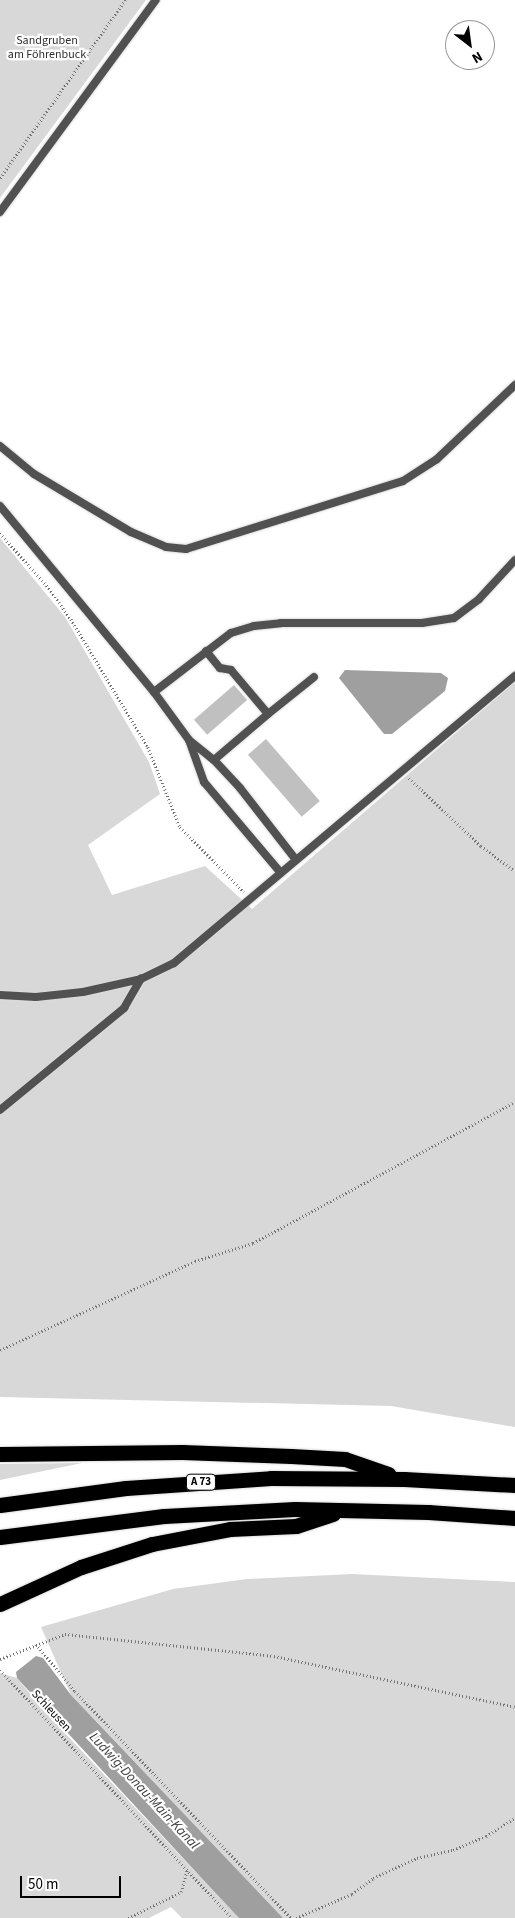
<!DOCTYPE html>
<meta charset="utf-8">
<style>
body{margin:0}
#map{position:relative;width:515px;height:1918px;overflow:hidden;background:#fff;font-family:"Source Sans 3",sans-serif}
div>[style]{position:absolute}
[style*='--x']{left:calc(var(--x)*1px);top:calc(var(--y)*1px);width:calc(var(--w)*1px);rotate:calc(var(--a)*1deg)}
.green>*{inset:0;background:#d8d8d8}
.water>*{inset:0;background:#9f9f9f}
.building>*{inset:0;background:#c0c0c0;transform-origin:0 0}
.path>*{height:2.5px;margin-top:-1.25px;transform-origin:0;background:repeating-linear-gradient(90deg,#737373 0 1px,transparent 0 3.5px)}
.roads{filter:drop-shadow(0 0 1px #dbdbdb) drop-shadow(0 0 1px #dbdbdb)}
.lane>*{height:8px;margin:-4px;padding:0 4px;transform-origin:4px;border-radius:4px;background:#515151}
.highway>*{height:15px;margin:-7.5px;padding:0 7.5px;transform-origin:7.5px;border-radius:7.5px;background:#000}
span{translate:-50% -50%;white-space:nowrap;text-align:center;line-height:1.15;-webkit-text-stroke:4.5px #fff;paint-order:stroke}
.shield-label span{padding:1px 4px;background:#fff;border:1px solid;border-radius:4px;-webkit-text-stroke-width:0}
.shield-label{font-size:11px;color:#000;font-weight:700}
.park-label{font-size:12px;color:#2f2f2f}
.street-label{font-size:12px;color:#000}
.water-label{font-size:14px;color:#404040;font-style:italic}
.north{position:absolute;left:445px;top:20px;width:50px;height:50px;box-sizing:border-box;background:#fff;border:1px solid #999;border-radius:50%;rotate:150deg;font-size:14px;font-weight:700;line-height:20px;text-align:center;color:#000}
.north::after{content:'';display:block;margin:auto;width:18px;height:22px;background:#000;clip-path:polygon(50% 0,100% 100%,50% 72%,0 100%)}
.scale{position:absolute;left:20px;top:1876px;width:101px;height:22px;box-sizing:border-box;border:2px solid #000;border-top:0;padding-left:6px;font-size:15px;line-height:18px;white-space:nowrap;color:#000;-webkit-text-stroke:4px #fff;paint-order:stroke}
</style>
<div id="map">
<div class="green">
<div style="clip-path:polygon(0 0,146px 0,0 198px)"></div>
<div style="clip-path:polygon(0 538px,65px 617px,149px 762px,160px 794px,88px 845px,112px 895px,205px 866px,252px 909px,515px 682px,515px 1427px,391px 1406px,0 1397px)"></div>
<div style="clip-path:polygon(82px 1463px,0 1480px,0 1464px)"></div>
<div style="clip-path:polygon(352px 1574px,515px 1582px,515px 1918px,283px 1918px,71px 1695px,41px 1627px,173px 1589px,247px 1579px)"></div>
<div style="clip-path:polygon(0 1673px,17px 1678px,47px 1714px,239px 1918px,182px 1918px,171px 1907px,149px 1918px,0 1918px)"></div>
</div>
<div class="water">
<div style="clip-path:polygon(345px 670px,441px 673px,448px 678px,445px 691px,392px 734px,384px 734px,339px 678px)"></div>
<div style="clip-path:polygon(36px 1656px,43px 1658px,71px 1695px,283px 1918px,239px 1918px,208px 1885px,17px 1678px,16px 1672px)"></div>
</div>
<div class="building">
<div style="left:234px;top:685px;width:20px;height:53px;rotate:49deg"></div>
<div style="left:266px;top:739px;width:82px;height:24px;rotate:49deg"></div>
</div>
<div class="path">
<div style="--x:0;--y:178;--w:218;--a:-54.9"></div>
<div style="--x:0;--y:533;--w:74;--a:48.3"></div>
<div style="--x:49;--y:588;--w:38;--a:55"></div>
<div style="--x:71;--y:619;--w:149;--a:59"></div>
<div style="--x:148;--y:747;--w:86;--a:68.2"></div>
<div style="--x:180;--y:827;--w:91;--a:45.4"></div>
<div style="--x:409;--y:778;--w:99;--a:43.4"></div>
<div style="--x:481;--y:846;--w:42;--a:36.3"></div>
<div style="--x:0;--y:1350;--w:214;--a:-24.5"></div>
<div style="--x:195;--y:1261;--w:61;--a:-17.2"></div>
<div style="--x:253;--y:1243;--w:298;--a:-28.3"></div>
<div style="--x:36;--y:1644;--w:61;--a:50.3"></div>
<div style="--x:75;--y:1691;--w:313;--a:46.4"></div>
<div style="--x:0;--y:1659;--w:70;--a:-21"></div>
<div style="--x:65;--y:1634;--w:210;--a:6"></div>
<div style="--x:274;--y:1656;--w:246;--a:11.9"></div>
<div style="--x:0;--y:1670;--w:340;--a:46.9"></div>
<div style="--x:128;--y:1918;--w:59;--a:-26.1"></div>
<div style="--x:181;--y:1892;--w:23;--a:-75"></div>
<div style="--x:296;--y:1918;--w:61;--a:-23.2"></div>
<div style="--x:352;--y:1894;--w:26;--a:-37"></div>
<div style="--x:373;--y:1878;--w:48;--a:-24.4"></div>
<div style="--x:417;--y:1858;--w:37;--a:-13"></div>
<div style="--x:453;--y:1850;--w:36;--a:-23"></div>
<div style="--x:486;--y:1836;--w:34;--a:-32"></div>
</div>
<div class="roads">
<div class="lane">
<div style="--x:0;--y:212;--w:263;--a:-53.7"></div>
<div style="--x:0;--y:446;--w:44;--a:39.5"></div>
<div style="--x:34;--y:474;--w:113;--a:30.9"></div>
<div style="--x:131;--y:532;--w:38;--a:23"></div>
<div style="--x:166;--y:547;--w:20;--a:6"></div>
<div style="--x:186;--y:549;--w:227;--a:-17.4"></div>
<div style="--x:403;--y:481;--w:40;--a:-32.9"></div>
<div style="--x:437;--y:459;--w:108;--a:-43.5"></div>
<div style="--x:0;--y:506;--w:241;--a:50.4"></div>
<div style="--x:154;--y:692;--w:59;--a:53.9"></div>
<div style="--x:189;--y:740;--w:32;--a:39"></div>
<div style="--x:214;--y:760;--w:38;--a:47"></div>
<div style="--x:240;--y:788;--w:91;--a:52.1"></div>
<div style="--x:206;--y:651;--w:22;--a:51"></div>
<div style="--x:220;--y:668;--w:11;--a:10"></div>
<div style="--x:231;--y:670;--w:57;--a:49.9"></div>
<div style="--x:268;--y:714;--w:71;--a:139.6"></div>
<div style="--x:154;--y:692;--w:97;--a:-37.5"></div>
<div style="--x:231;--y:633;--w:24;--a:-17"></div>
<div style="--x:254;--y:626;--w:27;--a:-6"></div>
<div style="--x:281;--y:623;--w:141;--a:0"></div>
<div style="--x:422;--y:623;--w:32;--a:-9"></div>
<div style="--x:454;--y:618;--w:31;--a:-37"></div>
<div style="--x:479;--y:599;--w:53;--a:-47.3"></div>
<div style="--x:268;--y:714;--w:59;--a:-38.8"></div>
<div style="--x:189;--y:740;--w:45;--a:70.3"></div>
<div style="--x:204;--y:782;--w:119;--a:49.8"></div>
<div style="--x:0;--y:995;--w:36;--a:3"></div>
<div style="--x:36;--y:997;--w:47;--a:-6.1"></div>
<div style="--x:83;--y:992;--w:59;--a:-12.6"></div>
<div style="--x:141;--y:979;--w:37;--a:-26"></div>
<div style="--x:174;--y:963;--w:446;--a:-40.1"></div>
<div style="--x:0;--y:1110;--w:161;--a:-39.4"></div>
<div style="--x:124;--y:1008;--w:34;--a:-60"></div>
</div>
<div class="highway">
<div style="--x:0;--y:1454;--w:182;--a:-0.6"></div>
<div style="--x:182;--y:1452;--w:109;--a:2.1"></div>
<div style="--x:291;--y:1456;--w:54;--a:3.2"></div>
<div style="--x:345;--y:1459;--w:46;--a:19.2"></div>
<div style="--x:0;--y:1505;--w:127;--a:-7.7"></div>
<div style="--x:126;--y:1488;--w:145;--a:-3.9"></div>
<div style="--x:271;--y:1478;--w:133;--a:0.4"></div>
<div style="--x:404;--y:1479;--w:111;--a:3.1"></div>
<div style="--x:0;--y:1537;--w:165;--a:-7.3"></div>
<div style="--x:164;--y:1516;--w:131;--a:-3.1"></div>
<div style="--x:295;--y:1509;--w:133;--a:1.3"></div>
<div style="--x:428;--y:1512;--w:87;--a:3.9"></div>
<div style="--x:0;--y:1604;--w:89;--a:-24.6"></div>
<div style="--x:81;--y:1567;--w:75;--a:-17.9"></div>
<div style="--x:152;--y:1544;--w:79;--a:-10.9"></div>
<div style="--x:230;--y:1529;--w:66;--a:-2.6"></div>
<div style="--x:296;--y:1526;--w:39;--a:-18"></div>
</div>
</div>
<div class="shield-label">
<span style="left:201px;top:1482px">A 73</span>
</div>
<div class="park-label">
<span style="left:47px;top:48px">Sandgruben<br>am Föhrenbuck</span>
</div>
<div class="street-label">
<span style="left:51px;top:1711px;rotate:47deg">Schleusen</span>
</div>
<div class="water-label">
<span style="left:144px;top:1791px;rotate:47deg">Ludwig-Donau-Main-Kanal</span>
</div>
<div class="north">N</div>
<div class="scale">50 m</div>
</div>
